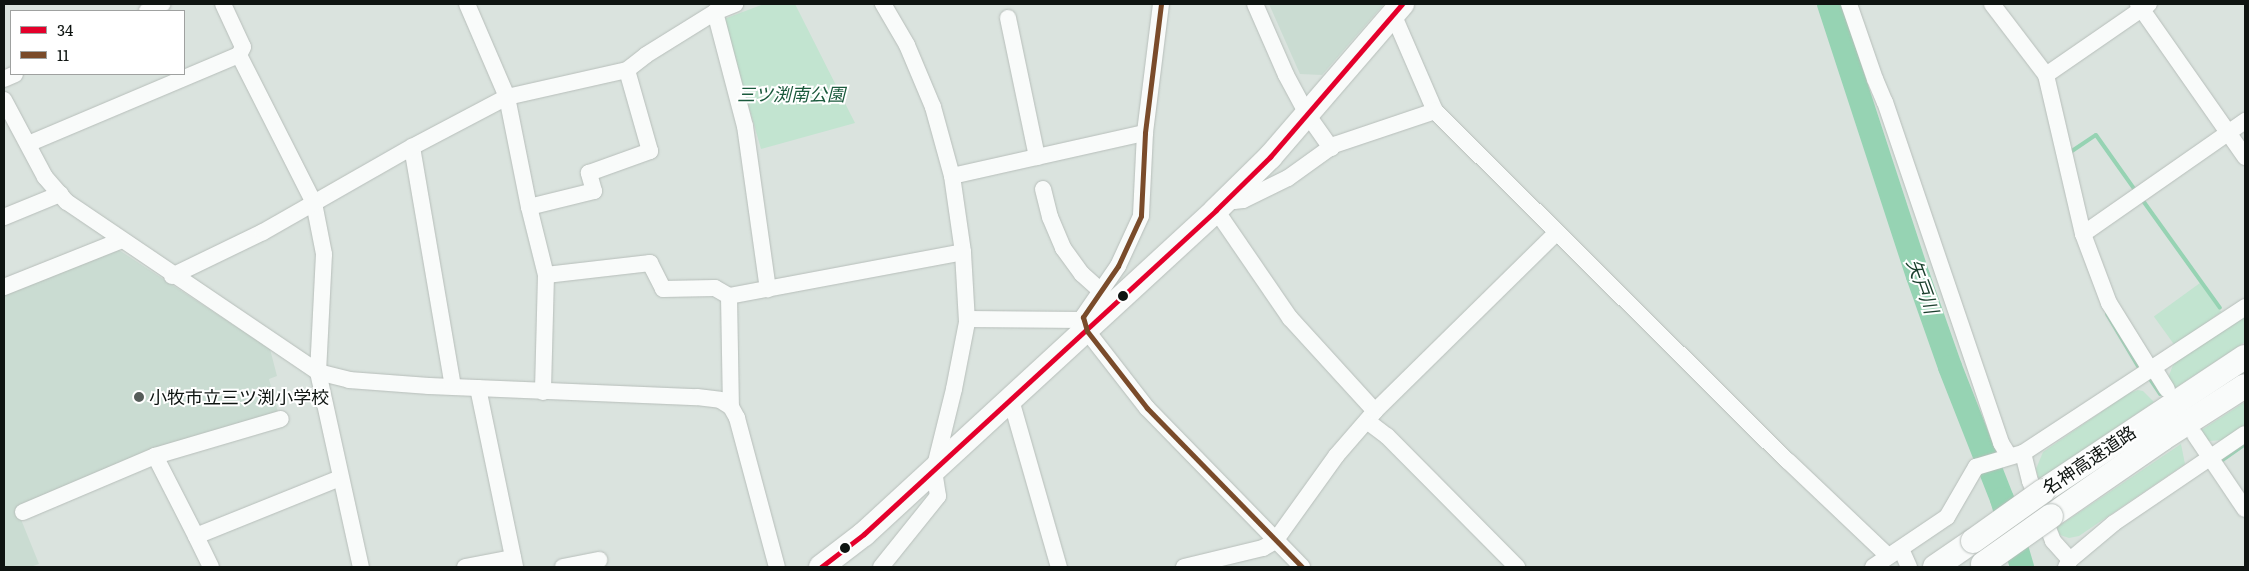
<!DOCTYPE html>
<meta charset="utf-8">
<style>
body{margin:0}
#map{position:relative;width:2249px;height:571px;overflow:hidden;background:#dae3de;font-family:Literata,"Noto Sans JP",serif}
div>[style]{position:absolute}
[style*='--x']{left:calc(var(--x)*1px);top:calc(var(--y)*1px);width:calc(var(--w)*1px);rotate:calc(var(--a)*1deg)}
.built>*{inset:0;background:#cadcd2}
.green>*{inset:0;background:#c2e4d0;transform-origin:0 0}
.stream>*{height:4px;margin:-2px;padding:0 2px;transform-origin:2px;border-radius:2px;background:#96d3b3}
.river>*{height:24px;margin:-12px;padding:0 12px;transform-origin:12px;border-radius:12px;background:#96d3b3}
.roads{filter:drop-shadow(0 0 1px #b7beba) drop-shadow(0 0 1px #b7beba)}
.minor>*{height:16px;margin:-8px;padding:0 8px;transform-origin:8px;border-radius:8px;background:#f9fbfa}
.highway>*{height:24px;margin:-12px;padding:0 12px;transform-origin:12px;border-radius:12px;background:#f9fbfa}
.bridges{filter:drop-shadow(0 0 1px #b7beba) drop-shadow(0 0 1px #b7beba)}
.highway-bridge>*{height:24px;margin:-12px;padding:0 12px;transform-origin:12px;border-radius:12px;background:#f9fbfa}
.bus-1>*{height:5px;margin:-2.5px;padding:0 2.5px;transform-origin:2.5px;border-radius:2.5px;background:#e4002b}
.bus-2>*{height:5px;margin:-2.5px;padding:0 2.5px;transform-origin:2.5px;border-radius:2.5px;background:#7a4b2a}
.dots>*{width:14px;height:14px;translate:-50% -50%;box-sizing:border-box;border:2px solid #fff;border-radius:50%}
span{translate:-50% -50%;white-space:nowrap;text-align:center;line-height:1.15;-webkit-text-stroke:4px #fff;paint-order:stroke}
.park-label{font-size:18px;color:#1b5a3d;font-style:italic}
.poi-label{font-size:18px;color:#0e1411}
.left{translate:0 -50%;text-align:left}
.street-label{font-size:18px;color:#0e1411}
.water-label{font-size:19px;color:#1c402e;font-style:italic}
.frame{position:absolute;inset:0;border:5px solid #0e1411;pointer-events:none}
.legend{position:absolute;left:10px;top:10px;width:175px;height:65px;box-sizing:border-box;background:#fff;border:1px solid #9fa1a0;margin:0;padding:6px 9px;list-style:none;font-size:15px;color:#0e1411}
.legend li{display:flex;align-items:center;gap:10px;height:25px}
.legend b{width:25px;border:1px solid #9fa1a0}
</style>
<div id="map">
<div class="built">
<div style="clip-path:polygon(1269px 4px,1384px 4px,1322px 75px,1300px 74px)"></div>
<div style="clip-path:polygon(119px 250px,270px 349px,277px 376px,269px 379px,279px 416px,18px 512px,39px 564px,30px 567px,4px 567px,4px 294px)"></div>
</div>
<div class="green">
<div style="clip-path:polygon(764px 4px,795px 4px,855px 123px,761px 149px,724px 19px)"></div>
<div style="left:2200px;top:283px;width:36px;height:57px;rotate:54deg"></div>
<div style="clip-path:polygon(2245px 314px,2245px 342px,2172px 390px,2168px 378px,2173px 365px,2182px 357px)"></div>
<div style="clip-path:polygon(2138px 390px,2143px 391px,2154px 402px,2039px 480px,2036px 469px,2043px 452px,2129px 393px)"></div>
<div style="clip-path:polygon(2245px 402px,2245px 425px,2222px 440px,2209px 441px,2205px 438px,2200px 431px)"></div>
<div style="clip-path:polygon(2181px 444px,2185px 464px,2079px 536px,2069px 538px,2060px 535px,2057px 531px,2056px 528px)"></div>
</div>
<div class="stream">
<div style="--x:2069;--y:153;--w:32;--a:-34"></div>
<div style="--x:2096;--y:135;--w:67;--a:54.7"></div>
<div style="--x:2141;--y:198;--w:135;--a:54.3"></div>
<div style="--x:2107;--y:314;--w:61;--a:59.2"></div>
<div style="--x:2150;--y:379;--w:18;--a:56"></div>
<div style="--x:2218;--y:463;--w:33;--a:-35"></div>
</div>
<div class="river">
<div style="--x:1829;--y:4;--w:286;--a:71.9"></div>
<div style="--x:1918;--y:276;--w:96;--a:70.6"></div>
<div style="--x:1950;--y:367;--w:142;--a:68.5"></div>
<div style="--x:2002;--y:499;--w:71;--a:73.6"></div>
</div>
<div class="roads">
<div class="minor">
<div style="--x:223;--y:4;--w:47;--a:65.1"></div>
<div style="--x:243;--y:47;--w:9;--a:117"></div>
<div style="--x:239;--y:55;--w:166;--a:63.1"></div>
<div style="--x:314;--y:203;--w:52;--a:78.9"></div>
<div style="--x:324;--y:254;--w:118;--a:92.9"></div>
<div style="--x:318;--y:372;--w:200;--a:77.6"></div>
<div style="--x:467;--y:4;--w:101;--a:66.7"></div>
<div style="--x:507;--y:97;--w:112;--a:78.7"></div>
<div style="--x:529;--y:207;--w:70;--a:76"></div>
<div style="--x:546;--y:275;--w:117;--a:91.5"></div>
<div style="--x:1161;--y:4;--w:130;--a:97.1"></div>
<div style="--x:1145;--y:133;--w:83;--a:92.8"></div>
<div style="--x:1141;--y:216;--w:55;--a:114.7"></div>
<div style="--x:1118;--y:266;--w:62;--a:124.5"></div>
<div style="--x:1083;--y:317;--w:15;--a:74"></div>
<div style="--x:1087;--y:331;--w:98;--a:52.1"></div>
<div style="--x:1147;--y:408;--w:222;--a:45.7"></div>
<div style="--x:1255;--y:4;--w:77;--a:66.4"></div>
<div style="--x:1286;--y:75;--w:44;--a:61.7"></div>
<div style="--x:1307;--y:114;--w:42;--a:54.8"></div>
<div style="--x:1849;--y:4;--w:79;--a:70.9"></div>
<div style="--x:1875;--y:79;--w:25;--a:67"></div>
<div style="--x:1885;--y:102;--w:360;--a:71.2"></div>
<div style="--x:2001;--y:443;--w:15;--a:58"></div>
<div style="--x:1992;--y:4;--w:89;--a:52.7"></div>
<div style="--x:2046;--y:75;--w:163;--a:76.9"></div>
<div style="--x:2083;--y:234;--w:74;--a:69.4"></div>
<div style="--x:2109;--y:303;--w:78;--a:58.2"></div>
<div style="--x:2138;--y:4;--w:187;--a:55"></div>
<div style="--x:147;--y:11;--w:17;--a:-25"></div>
<div style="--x:715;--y:12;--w:118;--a:75.3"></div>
<div style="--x:745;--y:126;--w:165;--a:82"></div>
<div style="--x:1393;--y:14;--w:106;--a:66.6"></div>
<div style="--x:1435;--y:111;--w:497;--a:44.8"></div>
<div style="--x:1788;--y:461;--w:138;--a:43.5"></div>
<div style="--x:1008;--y:18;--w:142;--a:78.2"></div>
<div style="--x:2046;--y:75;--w:125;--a:-34.6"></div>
<div style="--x:4;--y:79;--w:12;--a:-24"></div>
<div style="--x:4;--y:100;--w:87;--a:62"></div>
<div style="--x:45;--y:177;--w:33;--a:49"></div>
<div style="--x:67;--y:202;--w:303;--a:34.1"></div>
<div style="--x:318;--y:372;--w:32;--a:14"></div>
<div style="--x:349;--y:380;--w:80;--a:4.3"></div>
<div style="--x:429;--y:386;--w:268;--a:2.4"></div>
<div style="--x:697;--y:397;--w:23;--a:7"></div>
<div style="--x:720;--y:400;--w:13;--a:32"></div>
<div style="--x:28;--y:144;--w:229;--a:-22.9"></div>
<div style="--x:412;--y:147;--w:243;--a:80.3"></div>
<div style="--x:952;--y:176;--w:198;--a:-12.6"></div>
<div style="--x:1043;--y:189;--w:29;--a:76"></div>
<div style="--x:1050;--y:217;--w:34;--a:67"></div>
<div style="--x:1063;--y:248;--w:32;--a:54"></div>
<div style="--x:1082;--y:274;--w:27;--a:42"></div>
<div style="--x:1229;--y:197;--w:6;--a:39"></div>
<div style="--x:1234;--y:201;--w:9;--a:-6"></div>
<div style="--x:1243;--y:200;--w:50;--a:-26.1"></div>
<div style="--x:1288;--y:178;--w:57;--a:-35.7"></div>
<div style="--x:1334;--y:145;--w:107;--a:-18.6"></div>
<div style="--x:529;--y:207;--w:67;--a:-13.8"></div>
<div style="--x:594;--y:191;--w:19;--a:-106"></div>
<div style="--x:589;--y:173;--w:65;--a:-19.8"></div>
<div style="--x:650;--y:151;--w:84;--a:-105.9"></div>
<div style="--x:1216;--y:210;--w:131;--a:55.6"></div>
<div style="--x:1290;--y:318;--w:126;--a:47.6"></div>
<div style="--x:4;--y:217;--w:61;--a:-22.3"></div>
<div style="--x:2083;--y:234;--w:198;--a:-34.9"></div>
<div style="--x:546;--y:275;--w:105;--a:-6.6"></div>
<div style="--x:650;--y:263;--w:29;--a:63"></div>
<div style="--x:663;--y:289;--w:52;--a:-1.1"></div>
<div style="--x:715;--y:288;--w:16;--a:30"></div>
<div style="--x:729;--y:296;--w:238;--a:-10.6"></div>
<div style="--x:172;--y:276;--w:101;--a:-25.8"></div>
<div style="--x:263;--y:232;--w:172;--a:-29.7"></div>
<div style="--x:412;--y:147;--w:107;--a:-27.8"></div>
<div style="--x:507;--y:97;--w:123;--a:-12.7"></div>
<div style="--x:627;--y:70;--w:24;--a:-38"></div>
<div style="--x:646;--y:55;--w:81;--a:-31.9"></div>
<div style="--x:715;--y:12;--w:22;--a:-22"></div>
<div style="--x:4;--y:287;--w:127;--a:-21.7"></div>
<div style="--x:729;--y:296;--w:111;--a:89"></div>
<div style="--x:731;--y:407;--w:13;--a:61"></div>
<div style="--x:737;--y:418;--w:154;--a:75"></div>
<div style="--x:967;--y:319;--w:116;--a:0.5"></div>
<div style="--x:2153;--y:367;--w:26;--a:58"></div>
<div style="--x:478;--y:388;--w:183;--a:78.3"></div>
<div style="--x:1011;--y:400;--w:174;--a:74"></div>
<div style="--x:1367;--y:421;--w:25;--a:37"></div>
<div style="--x:1387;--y:436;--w:185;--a:45.2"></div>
<div style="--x:2195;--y:435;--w:89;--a:56"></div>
<div style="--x:2023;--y:453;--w:29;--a:76"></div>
<div style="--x:2030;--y:481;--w:64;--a:69"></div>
<div style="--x:2053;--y:541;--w:25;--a:48"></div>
<div style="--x:23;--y:512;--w:143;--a:-23"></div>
<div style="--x:196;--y:536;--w:90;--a:-117.1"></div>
<div style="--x:155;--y:456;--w:131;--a:-16.4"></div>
<div style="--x:1901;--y:549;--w:20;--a:66"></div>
<div style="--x:211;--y:567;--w:34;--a:-116"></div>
<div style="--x:196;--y:536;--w:155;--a:-21.9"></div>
<div style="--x:465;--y:567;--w:49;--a:-10.6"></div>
<div style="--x:563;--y:567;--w:37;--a:-11"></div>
<div style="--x:881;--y:567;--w:91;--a:-51.2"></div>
<div style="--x:938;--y:496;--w:26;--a:-99"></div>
<div style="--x:934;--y:470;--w:83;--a:-76.1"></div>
<div style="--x:954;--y:389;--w:68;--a:-79"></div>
<div style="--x:967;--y:322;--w:70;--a:-93.3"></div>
<div style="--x:963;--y:252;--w:77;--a:-98.2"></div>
<div style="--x:952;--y:176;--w:72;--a:-105.4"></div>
<div style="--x:933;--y:107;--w:67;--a:-112.8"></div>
<div style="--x:907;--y:45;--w:48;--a:-120.3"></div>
<div style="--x:1184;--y:567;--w:81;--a:-13.5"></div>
<div style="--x:1263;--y:548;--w:14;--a:-30"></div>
<div style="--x:1275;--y:541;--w:105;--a:-54.3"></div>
<div style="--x:1336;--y:456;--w:60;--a:-49.1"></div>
<div style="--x:1375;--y:411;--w:255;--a:-44.5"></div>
<div style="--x:1873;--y:567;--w:89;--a:-34"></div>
<div style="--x:1947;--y:517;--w:58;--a:-59.9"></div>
<div style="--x:1976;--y:467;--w:49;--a:-16.6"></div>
<div style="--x:2023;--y:453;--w:266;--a:-33.3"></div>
<div style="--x:2066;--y:567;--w:8;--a:-60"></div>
<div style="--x:2070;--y:560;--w:57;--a:-40.1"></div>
<div style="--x:2114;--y:523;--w:158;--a:-34.2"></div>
</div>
<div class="highway">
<div style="--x:2043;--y:491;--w:242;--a:-33.6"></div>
<div style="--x:2051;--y:516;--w:135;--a:-34.7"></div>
<div style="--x:2162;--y:439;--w:98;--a:-32.6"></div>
<div style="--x:821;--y:567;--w:54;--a:-37.5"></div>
<div style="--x:864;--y:534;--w:478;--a:-42.6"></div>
<div style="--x:1216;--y:210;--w:76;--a:-44.5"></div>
<div style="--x:1270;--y:157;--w:202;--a:-49.2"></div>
<div style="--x:1935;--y:567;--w:46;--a:-34.4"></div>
</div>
</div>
<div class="bridges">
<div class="highway-bridge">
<div style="--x:1973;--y:541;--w:86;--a:-35.5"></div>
<div style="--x:1983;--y:564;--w:83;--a:-35.2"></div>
</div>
</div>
<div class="bus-1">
<div style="--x:821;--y:567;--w:54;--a:-37.5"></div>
<div style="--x:864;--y:534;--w:478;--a:-42.6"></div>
<div style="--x:1216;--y:210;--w:76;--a:-44.5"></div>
<div style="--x:1270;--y:157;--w:202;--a:-49.2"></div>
</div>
<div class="bus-2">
<div style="--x:1161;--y:4;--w:130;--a:97.1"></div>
<div style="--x:1145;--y:133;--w:83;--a:92.8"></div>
<div style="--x:1141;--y:216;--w:55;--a:114.7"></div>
<div style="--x:1118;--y:266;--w:62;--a:124.5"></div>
<div style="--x:1083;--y:317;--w:15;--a:74"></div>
<div style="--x:1087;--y:331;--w:98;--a:52.1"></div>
<div style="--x:1147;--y:408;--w:222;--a:45.7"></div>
</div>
<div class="dots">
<div style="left:1123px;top:296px;background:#0e1411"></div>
<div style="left:139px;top:397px;background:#555c59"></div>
<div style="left:845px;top:548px;background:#0e1411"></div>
</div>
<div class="park-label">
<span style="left:791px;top:94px">三ツ渕南公園</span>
</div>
<div class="poi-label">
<span class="left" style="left:149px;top:397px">小牧市立三ツ渕小学校</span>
</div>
<div class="street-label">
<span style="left:2089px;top:460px;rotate:-34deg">名神高速道路</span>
</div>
<div class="water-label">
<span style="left:1923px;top:286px;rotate:70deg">矢戸川</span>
</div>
<div class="frame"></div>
<ul class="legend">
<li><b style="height:6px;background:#e4002b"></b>34</li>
<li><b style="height:6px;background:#7a4b2a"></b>11</li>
</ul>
</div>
